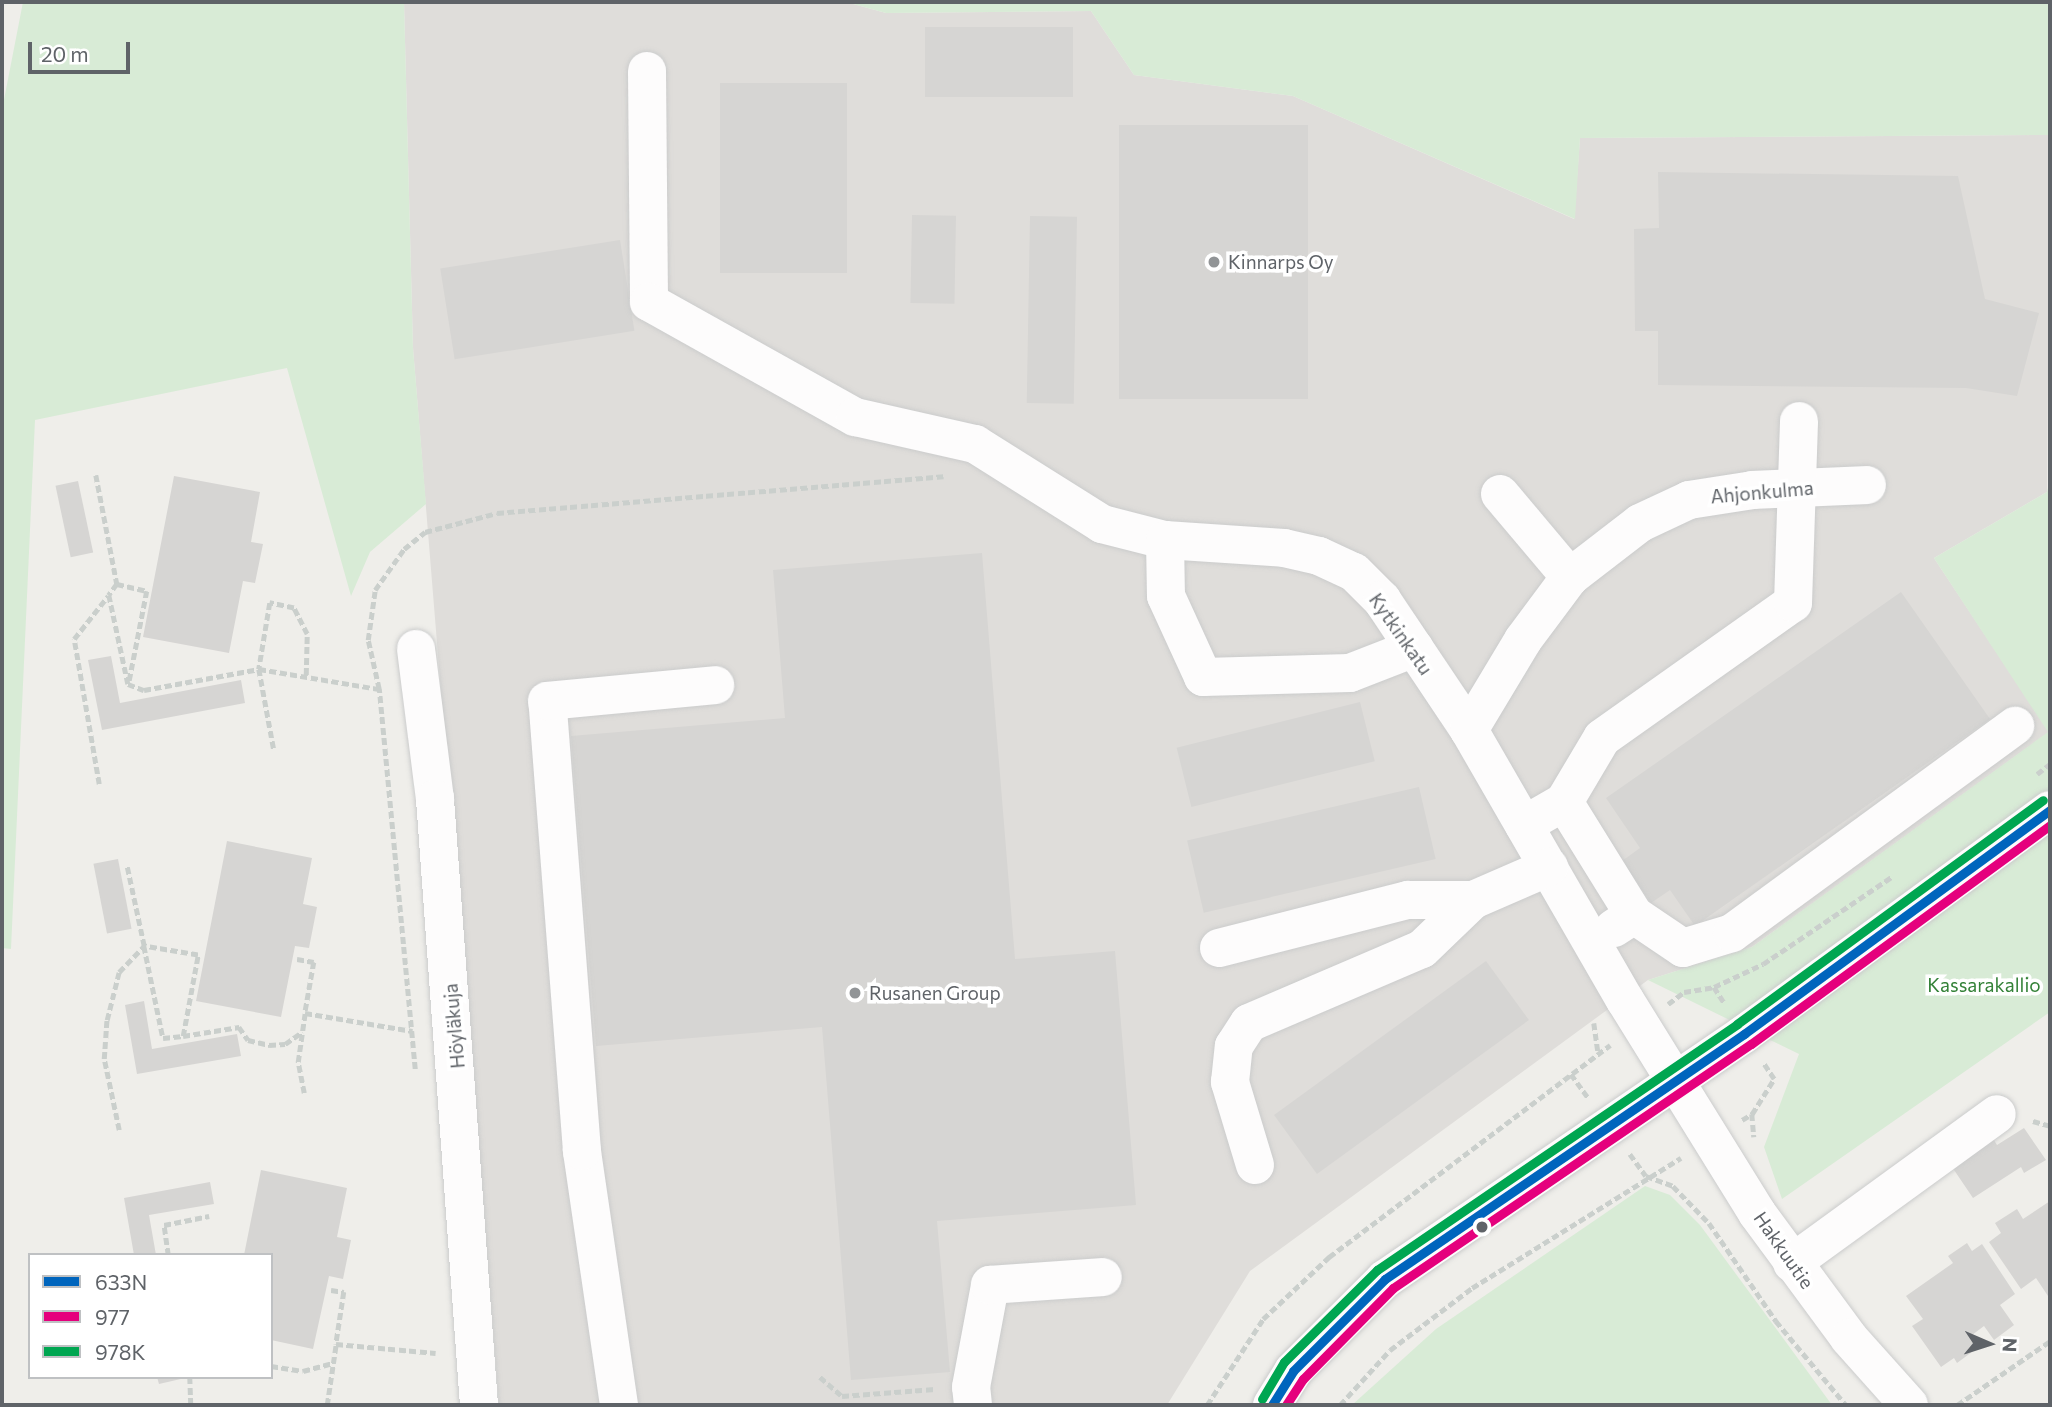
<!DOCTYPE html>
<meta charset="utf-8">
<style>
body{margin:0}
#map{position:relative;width:2052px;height:1407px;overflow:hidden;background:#efeeea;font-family:Commissioner,sans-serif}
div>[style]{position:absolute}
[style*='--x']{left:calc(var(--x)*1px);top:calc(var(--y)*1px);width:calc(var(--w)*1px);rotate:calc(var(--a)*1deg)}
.industrial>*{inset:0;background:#dfddda}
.green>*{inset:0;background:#d8ebd6}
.building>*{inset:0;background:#d6d5d3;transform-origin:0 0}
.path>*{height:4.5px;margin-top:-2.25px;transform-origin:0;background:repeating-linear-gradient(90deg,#cacfcc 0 7px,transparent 0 10.5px)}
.roads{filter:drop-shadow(0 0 2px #cbcccc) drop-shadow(0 0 2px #cbcccc)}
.minor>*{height:38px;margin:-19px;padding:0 19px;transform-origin:19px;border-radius:19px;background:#fdfcfc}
.bus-1>*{height:9px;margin:-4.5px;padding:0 4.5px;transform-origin:4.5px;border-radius:4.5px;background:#0065bd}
.bus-2>*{height:9px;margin:-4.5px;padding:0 4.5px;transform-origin:4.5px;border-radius:4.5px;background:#e5007d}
.bus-3>*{height:9px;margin:-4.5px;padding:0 4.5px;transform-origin:4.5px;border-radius:4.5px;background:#00a651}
.dots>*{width:19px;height:19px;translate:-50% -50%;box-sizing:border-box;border:4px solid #fff;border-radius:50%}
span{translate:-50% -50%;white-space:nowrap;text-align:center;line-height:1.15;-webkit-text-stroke:7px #fff;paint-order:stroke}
.poi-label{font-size:19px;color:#5f6368}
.left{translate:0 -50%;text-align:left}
.street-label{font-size:19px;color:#5f6368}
.park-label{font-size:19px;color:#348238}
.frame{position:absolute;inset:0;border:4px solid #5f6368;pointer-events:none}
.legend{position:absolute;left:28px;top:1253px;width:245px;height:126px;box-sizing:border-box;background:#fff;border:2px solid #bfc1c3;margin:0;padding:9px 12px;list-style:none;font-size:21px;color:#5f6368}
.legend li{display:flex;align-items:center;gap:14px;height:35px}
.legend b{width:35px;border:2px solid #bfc1c3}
.north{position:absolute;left:1954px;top:1309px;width:70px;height:70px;-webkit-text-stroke:5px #fff;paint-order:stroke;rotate:93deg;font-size:19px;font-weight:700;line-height:28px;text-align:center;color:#5f6368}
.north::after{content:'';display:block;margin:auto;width:24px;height:32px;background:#5f6368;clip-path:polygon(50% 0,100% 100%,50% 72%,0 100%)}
.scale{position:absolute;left:28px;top:42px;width:102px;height:32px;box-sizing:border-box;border:4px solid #5f6368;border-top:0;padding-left:9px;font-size:21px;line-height:24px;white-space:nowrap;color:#5f6368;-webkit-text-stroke:5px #fff;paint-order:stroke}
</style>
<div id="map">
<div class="industrial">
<div style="clip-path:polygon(404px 2px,846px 2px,886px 13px,1091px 11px,1134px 75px,1293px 96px,1574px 219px,1580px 138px,2050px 135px,2047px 492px,1934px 558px,2049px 732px,1752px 947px,1648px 980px,1250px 1271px,1167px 1405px,499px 1405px,413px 348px)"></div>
</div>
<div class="green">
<div style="clip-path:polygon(23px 2px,404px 2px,413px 348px,426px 504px,370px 552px,351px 596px,287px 368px,35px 420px,11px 949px,2px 948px,2px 110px)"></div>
<div style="clip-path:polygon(846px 2px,2050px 2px,2050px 135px,1580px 138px,1575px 219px,1293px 96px,1134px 75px,1091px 11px,886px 13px)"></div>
<div style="clip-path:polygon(2050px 478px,2050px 1012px,1782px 1199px,1764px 1147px,1799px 1054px,1648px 980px,1752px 947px,2048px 732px,1934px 558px,2047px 492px)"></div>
<div style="clip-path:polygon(1645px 1186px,1670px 1195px,1700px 1225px,1832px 1405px,1352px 1405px,1436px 1329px)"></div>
</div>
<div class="building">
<div style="left:925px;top:27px;width:148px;height:70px"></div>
<div style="left:720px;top:83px;width:127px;height:190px"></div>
<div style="left:1119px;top:125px;width:189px;height:274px"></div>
<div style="clip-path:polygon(1658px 172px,1958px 176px,1985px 299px,2039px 313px,2017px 396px,1966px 388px,1658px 385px,1658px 331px,1635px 331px,1634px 229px,1659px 228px)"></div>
<div style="left:912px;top:215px;width:44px;height:88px;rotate:1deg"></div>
<div style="left:1030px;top:216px;width:47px;height:187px;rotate:1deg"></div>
<div style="left:620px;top:240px;width:92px;height:182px;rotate:81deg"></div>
<div style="clip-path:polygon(174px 476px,260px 492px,251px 542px,263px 544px,255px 583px,243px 581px,229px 653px,143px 637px)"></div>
<div style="left:78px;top:481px;width:73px;height:23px;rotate:78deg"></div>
<div style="clip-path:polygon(982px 553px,1015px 959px,1115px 951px,1136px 1205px,937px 1221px,950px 1372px,851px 1380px,822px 1027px,596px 1046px,571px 736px,785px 718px,773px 570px)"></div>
<div style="clip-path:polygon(1901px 592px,1990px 719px,1695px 926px,1670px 890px,1651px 903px,1622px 861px,1640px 848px,1606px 798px)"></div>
<div style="clip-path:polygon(111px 656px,120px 703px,241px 680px,245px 703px,102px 730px,88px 660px)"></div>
<div style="left:1360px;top:702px;width:61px;height:189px;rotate:76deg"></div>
<div style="left:1419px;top:787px;width:74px;height:238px;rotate:77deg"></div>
<div style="clip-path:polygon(227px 841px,312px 858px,303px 904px,317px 907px,309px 948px,295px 946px,281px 1017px,196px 1001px)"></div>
<div style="left:118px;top:859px;width:71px;height:25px;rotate:79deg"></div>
<div style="left:1486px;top:961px;width:73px;height:262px;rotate:54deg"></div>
<div style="clip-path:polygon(144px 1001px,152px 1049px,237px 1034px,241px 1056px,137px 1074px,125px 1005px)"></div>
<div style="clip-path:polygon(2024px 1128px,2046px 1160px,2024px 1173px,2021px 1167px,1973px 1198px,1952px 1167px,1994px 1140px,1997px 1145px)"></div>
<div style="clip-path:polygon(261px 1170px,347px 1188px,337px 1237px,351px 1240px,343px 1279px,329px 1276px,313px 1349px,271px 1340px,271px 1255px,244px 1255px)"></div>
<div style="clip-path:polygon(210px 1182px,214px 1204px,149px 1215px,156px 1255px,134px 1255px,124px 1198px)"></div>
<div style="clip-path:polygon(2050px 1201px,2050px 1299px,2036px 1278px,2021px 1289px,1989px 1242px,2001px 1233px,1995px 1223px,2017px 1209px,2023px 1219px)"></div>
<div style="clip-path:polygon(1967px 1243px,1972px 1251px,1982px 1244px,2015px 1294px,2000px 1305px,2014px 1325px,1994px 1340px,1984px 1326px,1972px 1335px,1980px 1346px,1957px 1363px,1954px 1358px,1941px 1367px,1912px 1326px,1923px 1319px,1906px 1296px,1953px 1263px,1948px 1256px)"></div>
<div style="clip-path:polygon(157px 1377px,185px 1377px,185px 1378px,159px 1384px)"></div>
</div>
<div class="path">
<div style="--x:96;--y:475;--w:111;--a:79.1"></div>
<div style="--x:117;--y:584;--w:14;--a:126"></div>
<div style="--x:109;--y:595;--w:91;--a:77.9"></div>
<div style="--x:128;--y:684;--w:17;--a:21"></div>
<div style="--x:144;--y:690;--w:117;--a:-10.3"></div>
<div style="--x:259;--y:669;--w:82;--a:79.5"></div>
<div style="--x:117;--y:584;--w:31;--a:13"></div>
<div style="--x:147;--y:591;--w:94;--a:101.1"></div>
<div style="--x:306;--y:675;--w:41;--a:-88.6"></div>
<div style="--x:307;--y:634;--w:29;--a:-117"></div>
<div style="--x:294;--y:608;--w:25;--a:-168"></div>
<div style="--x:270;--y:603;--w:67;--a:99.5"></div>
<div style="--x:259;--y:669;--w:122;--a:9.5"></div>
<div style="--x:2037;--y:774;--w:16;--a:-38"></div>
<div style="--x:99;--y:784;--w:147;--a:-99.8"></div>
<div style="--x:74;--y:639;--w:55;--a:-51.7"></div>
<div style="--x:297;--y:959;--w:17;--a:10"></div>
<div style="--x:314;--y:962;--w:52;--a:100"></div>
<div style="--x:1714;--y:987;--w:20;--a:57"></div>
<div style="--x:1668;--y:1004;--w:20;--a:-37"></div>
<div style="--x:1684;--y:992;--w:30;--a:-9"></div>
<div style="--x:1714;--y:987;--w:54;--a:-25.1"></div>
<div style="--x:1763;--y:964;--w:157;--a:-34.1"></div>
<div style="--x:1594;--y:1023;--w:30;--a:82"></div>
<div style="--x:183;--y:1036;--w:82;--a:-79.5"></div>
<div style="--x:198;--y:955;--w:55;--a:-170.5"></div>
<div style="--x:144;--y:946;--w:94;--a:78.3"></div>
<div style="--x:163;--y:1038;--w:20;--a:-6"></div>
<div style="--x:183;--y:1036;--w:57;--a:-9.1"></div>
<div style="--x:239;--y:1027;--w:16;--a:55"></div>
<div style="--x:248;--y:1040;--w:22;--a:13"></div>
<div style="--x:269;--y:1045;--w:16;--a:-4"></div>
<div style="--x:285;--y:1044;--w:21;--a:-35"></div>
<div style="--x:415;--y:1069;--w:382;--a:-95.4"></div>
<div style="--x:379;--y:689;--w:50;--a:-102.7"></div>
<div style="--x:368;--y:640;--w:50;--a:-82"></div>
<div style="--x:375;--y:590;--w:50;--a:-54.7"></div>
<div style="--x:404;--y:549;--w:27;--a:-39"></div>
<div style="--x:425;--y:532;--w:74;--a:-14.8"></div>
<div style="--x:497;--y:513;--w:448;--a:-4.7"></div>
<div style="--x:1571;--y:1074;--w:29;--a:54"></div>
<div style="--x:304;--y:1093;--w:32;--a:-101"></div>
<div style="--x:298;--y:1062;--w:49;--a:-81.9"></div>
<div style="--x:305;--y:1013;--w:109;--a:9.5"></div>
<div style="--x:1752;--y:1114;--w:23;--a:85"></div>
<div style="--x:1742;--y:1120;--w:12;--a:-31"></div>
<div style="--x:1752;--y:1114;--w:41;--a:-57.8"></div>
<div style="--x:1774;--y:1079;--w:18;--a:-124"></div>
<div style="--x:2033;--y:1121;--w:18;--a:16"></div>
<div style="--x:119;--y:1130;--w:73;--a:-101.9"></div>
<div style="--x:104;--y:1059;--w:39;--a:-86"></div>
<div style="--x:107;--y:1020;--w:49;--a:-76"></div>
<div style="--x:119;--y:972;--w:36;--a:-46"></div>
<div style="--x:144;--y:946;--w:81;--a:-102.1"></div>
<div style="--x:1630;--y:1154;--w:27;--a:54"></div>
<div style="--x:1646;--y:1176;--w:29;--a:20"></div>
<div style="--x:1673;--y:1186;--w:52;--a:45.8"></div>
<div style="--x:1709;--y:1223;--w:119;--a:55.6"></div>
<div style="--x:1776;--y:1321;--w:109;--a:50.2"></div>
<div style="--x:168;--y:1255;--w:30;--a:-98"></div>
<div style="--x:164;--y:1225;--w:46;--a:-11.3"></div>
<div style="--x:331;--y:1290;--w:13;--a:9"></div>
<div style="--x:344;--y:1292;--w:53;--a:98.7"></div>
<div style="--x:271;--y:1366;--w:32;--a:9"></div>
<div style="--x:303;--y:1371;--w:30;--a:-15"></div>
<div style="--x:190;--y:1377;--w:28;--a:88"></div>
<div style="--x:820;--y:1377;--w:29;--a:41"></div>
<div style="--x:842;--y:1396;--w:93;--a:-4.3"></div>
<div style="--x:327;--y:1405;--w:62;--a:-81.6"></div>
<div style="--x:336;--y:1344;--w:100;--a:5.1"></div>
<div style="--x:1207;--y:1405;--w:103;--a:-56.9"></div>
<div style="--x:1263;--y:1319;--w:91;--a:-43.2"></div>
<div style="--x:1329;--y:1257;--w:352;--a:-37"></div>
<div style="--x:1340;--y:1405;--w:74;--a:-47.7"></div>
<div style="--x:1390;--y:1350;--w:103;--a:-37.1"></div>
<div style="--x:1472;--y:1288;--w:246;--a:-31.9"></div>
<div style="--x:1957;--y:1405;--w:113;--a:-34.5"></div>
</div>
<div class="roads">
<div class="minor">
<div style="--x:647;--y:71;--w:231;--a:89.5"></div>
<div style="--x:649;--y:302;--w:236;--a:29.2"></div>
<div style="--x:855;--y:417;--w:123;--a:12.7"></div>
<div style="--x:975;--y:444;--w:150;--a:32.2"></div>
<div style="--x:1102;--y:524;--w:65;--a:14.3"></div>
<div style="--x:1165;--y:540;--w:119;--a:3.8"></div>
<div style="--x:1284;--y:548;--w:36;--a:13"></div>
<div style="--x:1319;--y:556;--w:38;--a:25"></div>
<div style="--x:1354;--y:572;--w:40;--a:45"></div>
<div style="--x:1382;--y:600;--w:156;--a:56.2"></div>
<div style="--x:1469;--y:730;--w:312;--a:60"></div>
<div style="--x:1625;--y:1000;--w:251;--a:58.2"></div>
<div style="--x:1757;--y:1213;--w:155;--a:53.6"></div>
<div style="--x:1849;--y:1338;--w:90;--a:48.2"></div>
<div style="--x:1500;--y:494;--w:109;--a:49.9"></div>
<div style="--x:1165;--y:540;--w:56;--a:89"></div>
<div style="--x:1166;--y:596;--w:89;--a:65.4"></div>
<div style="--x:1203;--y:677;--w:147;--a:-1.6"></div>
<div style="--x:1350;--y:673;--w:69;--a:-21.3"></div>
<div style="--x:416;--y:649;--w:151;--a:82.8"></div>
<div style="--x:435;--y:799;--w:608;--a:85.85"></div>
<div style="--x:1469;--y:730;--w:105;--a:-59"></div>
<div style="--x:1523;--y:640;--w:79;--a:-53.3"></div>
<div style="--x:1570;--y:577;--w:88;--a:-37.6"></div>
<div style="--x:1640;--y:523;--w:54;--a:-25.1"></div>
<div style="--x:1689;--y:500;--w:65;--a:-8.9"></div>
<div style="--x:1753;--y:490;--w:114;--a:-2.5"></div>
<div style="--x:1564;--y:802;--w:133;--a:58.2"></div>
<div style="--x:1634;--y:915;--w:24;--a:147"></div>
<div style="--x:1524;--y:825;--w:46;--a:-29.9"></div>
<div style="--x:1564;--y:802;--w:74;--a:-59.3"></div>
<div style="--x:1602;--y:738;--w:234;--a:-35.3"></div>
<div style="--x:1793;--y:603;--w:182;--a:-88.1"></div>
<div style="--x:1634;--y:915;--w:59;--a:34"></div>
<div style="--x:1683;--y:948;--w:51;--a:-17"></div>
<div style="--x:1732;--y:933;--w:351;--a:-36.2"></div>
<div style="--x:1219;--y:948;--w:195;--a:-14.3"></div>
<div style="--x:1408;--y:900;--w:65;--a:0"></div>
<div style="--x:1473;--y:900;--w:83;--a:-23.5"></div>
<div style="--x:1255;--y:1165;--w:87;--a:-106.8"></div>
<div style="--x:1230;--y:1082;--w:36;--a:-84"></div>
<div style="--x:1234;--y:1046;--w:27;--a:-57"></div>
<div style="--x:1249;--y:1023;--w:188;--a:-23.2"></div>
<div style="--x:1422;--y:949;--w:71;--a:-43.9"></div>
<div style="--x:1792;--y:1263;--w:253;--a:-36"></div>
<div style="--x:619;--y:1405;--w:257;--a:-98.3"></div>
<div style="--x:582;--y:1151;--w:451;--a:-94.4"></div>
<div style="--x:547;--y:701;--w:169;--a:-5.4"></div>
<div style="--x:973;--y:1405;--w:18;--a:-96"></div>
<div style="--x:971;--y:1387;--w:104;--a:-79.4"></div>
<div style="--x:990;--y:1285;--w:113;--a:-4"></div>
<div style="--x:1272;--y:1405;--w:40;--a:-58"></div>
<div style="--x:1293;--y:1371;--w:130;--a:-45"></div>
<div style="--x:1385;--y:1279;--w:435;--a:-34.3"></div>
<div style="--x:1744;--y:1034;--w:379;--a:-36.2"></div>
</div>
</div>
<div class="bus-1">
<div style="--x:1272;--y:1405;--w:40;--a:-58"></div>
<div style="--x:1293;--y:1371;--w:130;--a:-45"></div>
<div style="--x:1385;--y:1279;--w:435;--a:-34.3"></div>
<div style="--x:1744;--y:1034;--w:379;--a:-36.2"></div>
</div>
<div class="bus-2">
<div style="--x:1286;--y:1405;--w:31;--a:-57"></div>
<div style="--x:1303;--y:1379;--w:128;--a:-45.3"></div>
<div style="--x:1393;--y:1288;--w:433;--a:-34.3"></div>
<div style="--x:1751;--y:1044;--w:371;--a:-36.2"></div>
</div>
<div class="bus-3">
<div style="--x:1262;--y:1399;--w:43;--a:-59.3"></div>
<div style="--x:1284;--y:1362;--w:131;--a:-44.7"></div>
<div style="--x:1377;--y:1270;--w:436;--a:-34.3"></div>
<div style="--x:1737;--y:1024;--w:379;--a:-36.2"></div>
</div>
<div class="dots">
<div style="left:1214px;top:262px;background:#919496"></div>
<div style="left:855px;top:993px;background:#919496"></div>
<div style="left:1482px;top:1227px;background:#5f6368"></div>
</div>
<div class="poi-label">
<span class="left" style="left:1228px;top:262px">Kinnarps Oy</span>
<span class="left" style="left:869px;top:993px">Rusanen Group</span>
</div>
<div class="street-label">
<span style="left:1762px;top:492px;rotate:-5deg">Ahjonkulma</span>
<span style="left:1401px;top:634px;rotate:55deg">Kytkinkatu</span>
<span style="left:454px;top:1026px;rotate:-95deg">Höyläkuja</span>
<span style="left:1784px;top:1250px;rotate:55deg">Hakkuutie</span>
</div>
<div class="park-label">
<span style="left:1984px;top:985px">Kassarakallio</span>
</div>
<div class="frame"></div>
<ul class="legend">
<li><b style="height:9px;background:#0065bd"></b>633N</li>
<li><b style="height:9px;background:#e5007d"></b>977</li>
<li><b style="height:9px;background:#00a651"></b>978K</li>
</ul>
<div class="north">N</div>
<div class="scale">20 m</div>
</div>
